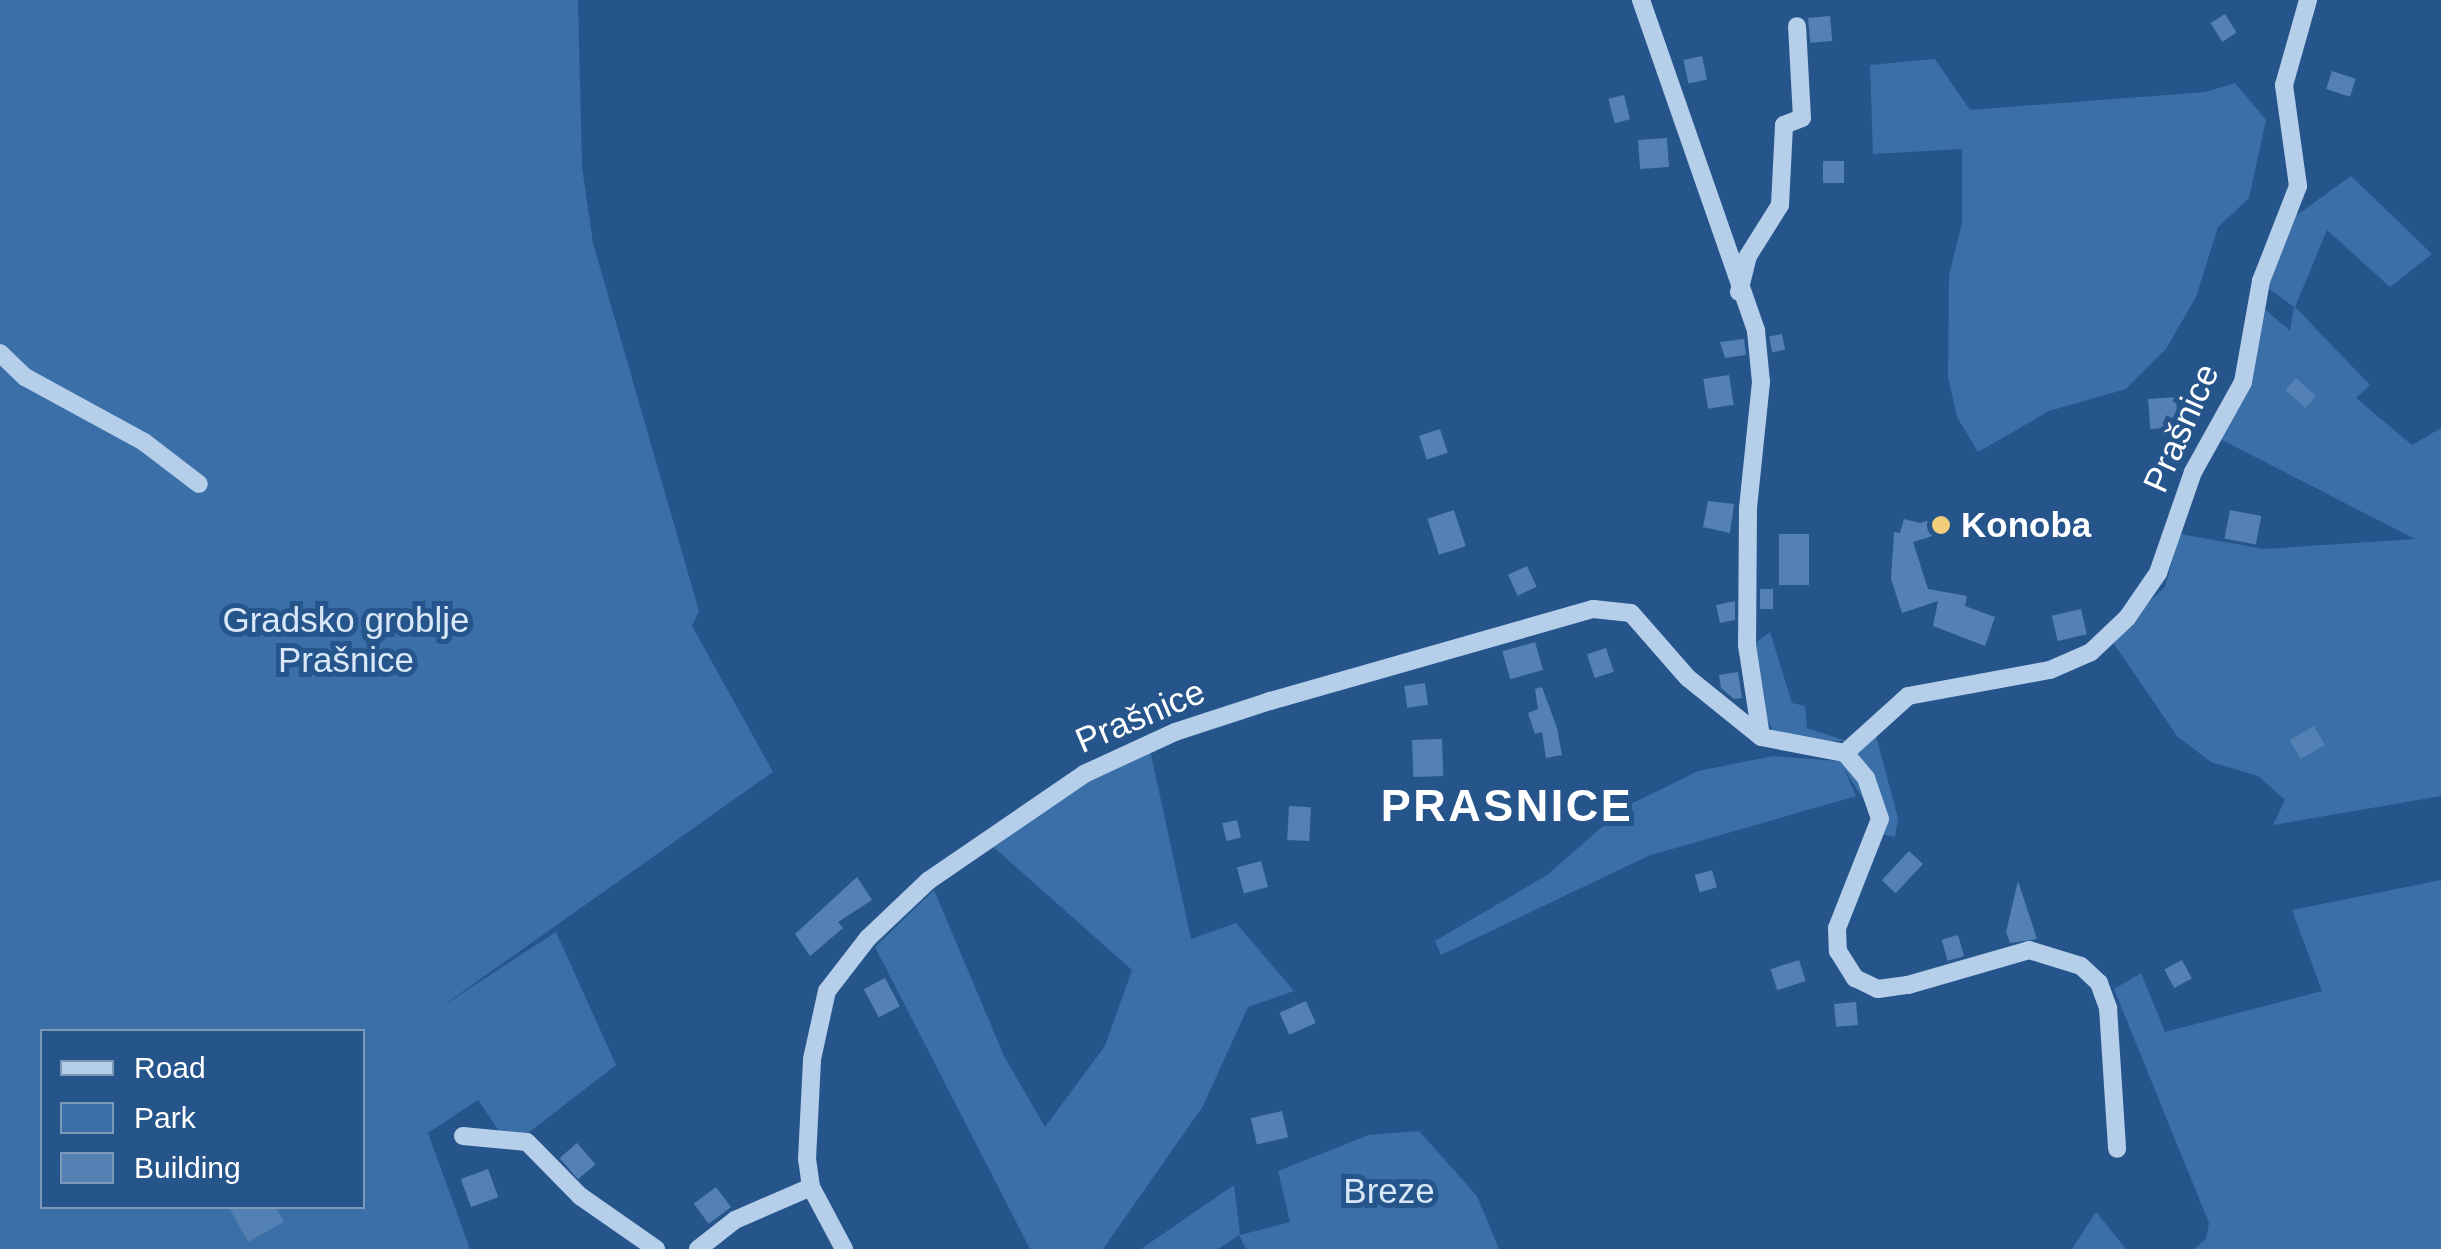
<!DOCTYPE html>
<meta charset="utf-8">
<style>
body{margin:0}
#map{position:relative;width:2441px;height:1249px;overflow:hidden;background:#26558c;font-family:Helvetica,sans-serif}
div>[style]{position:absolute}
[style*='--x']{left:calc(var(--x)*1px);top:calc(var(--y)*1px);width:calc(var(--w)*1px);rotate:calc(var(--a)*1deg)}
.green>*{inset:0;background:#3b6fa8}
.building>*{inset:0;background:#5381b4;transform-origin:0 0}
.minor>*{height:18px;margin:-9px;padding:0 9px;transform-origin:9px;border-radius:9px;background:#b5ceea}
.dots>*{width:28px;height:28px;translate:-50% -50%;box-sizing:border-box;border:5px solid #26558c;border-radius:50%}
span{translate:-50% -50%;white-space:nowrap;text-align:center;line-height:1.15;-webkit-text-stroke:10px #26558c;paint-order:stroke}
.street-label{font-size:35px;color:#fff}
.poi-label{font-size:35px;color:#fff;font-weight:700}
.left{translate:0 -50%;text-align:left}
.park-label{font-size:35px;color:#d9e8f8}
.district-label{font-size:45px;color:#fff;font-weight:700;letter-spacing:2.5px}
.legend{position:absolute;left:40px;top:1029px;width:325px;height:180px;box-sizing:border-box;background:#26558c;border:2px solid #7d99ba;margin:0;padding:12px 18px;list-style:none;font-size:30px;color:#fff}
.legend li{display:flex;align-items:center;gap:20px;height:50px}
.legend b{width:50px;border:2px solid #7d99ba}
</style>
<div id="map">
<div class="green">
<div style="clip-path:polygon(evenodd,0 0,578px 0,582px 167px,593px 243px,699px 611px,692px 626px,773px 772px,438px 1009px,556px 932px,616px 1065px,510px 1147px,478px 1100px,428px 1133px,470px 1249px,0 1249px,0 0,42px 1032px,362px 1032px,362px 1206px,42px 1206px,42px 1032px)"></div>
<div style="clip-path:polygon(1935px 59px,1970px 110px,2206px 92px,2235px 83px,2266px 120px,2249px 198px,2218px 227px,2196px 297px,2166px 349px,2126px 389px,2049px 411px,1978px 452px,1957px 417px,1948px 377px,1949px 276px,1962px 223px,1962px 149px,1873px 154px,1870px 65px)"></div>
<div style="clip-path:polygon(2351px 176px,2432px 254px,2390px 287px,2327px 230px,2295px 307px,2370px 385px,2356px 398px,2412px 445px,2441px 428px,2441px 796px,2273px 825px,2285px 800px,2258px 776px,2211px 762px,2177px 736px,2110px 638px,2165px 587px,2180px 534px,2264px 549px,2415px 539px,2220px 439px,2261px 306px,2290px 331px,2294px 307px,2268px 288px,2294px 217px)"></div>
<div style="clip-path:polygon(1770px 632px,1792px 703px,1805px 706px,1807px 728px,1846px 741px,1781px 744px,1758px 705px,1753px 645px)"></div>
<div style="clip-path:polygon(1876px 736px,1898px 818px,1895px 837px,1867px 831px,1875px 817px,1844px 769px,1856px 796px,1648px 856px,1441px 955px,1435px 941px,1547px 875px,1625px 807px,1698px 771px,1773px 756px,1838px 761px)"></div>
<div style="clip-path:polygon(1150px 750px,1191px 939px,1236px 923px,1294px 991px,1248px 1007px,1203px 1106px,1103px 1249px,1030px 1249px,875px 947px,934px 890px,1004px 1056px,1045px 1127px,1105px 1046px,1132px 970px,989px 843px,1050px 799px)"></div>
<div style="clip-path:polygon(2441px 880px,2441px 1249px,2194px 1249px,2206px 1239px,2209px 1223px,2114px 989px,2141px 973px,2165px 1032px,2322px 991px,2292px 910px)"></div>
<div style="clip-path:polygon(1419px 1131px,1477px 1196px,1499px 1249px,1246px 1249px,1239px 1235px,1218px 1249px,1141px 1249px,1234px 1185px,1240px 1235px,1290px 1222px,1278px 1171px,1369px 1135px)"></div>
<div style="clip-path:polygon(2096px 1212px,2126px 1249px,2072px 1249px)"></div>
</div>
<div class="building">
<div style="left:2225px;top:14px;width:22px;height:17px;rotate:58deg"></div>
<div style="left:1830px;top:16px;width:25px;height:22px;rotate:85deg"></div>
<div style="left:1702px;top:56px;width:24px;height:19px;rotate:78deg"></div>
<div style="left:2332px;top:71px;width:25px;height:19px;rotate:18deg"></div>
<div style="left:1624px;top:95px;width:25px;height:16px;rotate:76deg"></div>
<div style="left:1667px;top:138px;width:29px;height:29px;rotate:86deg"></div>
<div style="left:1823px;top:161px;width:21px;height:22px"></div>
<div style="left:1782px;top:334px;width:16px;height:13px;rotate:79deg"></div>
<div style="clip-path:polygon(1744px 339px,1746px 355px,1725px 358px,1720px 342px)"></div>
<div style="left:1729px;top:375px;width:30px;height:26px;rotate:81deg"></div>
<div style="left:2296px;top:378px;width:27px;height:16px;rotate:42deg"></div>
<div style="left:2176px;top:397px;width:30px;height:28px;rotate:86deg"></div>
<div style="left:1440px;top:429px;width:25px;height:22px;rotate:72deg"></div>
<div style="clip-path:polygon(1708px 501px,1734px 504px,1730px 533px,1703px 527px)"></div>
<div style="left:1454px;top:510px;width:38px;height:28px;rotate:72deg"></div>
<div style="left:2230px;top:510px;width:32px;height:29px;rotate:11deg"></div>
<div style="clip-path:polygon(1947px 515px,1952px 530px,1913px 542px,1928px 589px,1967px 596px,1965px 606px,1995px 617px,1985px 646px,1933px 626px,1938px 601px,1902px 613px,1891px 579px,1894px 532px,1900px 533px,1904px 519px,1920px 523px)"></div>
<div style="left:1779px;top:534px;width:30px;height:51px"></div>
<div style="left:1527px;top:566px;width:23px;height:21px;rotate:65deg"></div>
<div style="left:1760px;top:589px;width:13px;height:20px"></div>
<div style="clip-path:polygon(1735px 601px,1735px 620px,1720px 623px,1716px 605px)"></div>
<div style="left:2081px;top:609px;width:26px;height:30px;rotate:77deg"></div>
<div style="left:1535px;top:642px;width:29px;height:34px;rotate:74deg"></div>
<div style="left:1606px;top:648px;width:25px;height:20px;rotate:72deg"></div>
<div style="clip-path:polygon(1738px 672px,1742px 698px,1734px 699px,1721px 688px,1719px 675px)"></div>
<div style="left:1425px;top:683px;width:22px;height:21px;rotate:82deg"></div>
<div style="clip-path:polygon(1542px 687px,1557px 728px,1562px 755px,1546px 758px,1542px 732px,1535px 734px,1528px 713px,1538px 709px,1535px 689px)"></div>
<div style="left:2314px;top:726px;width:22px;height:28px;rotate:60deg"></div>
<div style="left:1442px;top:739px;width:37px;height:30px;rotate:88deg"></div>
<div style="left:1289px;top:806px;width:22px;height:34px;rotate:3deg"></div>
<div style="left:1237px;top:820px;width:18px;height:15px;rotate:77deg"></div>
<div style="left:1909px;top:851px;width:19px;height:40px;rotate:43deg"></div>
<div style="left:1261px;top:861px;width:27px;height:25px;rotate:75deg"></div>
<div style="left:1712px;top:870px;width:18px;height:18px;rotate:74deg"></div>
<div style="clip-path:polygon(857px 877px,872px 900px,838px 922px,843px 928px,810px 956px,795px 934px)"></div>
<div style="clip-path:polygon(2018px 881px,2037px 939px,2010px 943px,2006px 932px)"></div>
<div style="left:1958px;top:935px;width:22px;height:17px;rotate:74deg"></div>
<div style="left:1799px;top:960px;width:22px;height:30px;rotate:72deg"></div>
<div style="left:2182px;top:960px;width:21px;height:20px;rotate:62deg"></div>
<div style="left:885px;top:978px;width:32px;height:24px;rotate:62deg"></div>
<div style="left:1306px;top:1001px;width:24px;height:29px;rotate:66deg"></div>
<div style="left:1856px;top:1002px;width:23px;height:22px;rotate:85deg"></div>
<div style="left:1282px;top:1111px;width:27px;height:32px;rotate:77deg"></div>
<div style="left:577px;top:1143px;width:28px;height:23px;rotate:49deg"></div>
<div style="left:488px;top:1169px;width:30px;height:29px;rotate:70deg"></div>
<div style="left:716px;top:1187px;width:25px;height:28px;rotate:53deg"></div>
<div style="clip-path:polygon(228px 1206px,275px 1206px,284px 1222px,248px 1242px)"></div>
</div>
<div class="minor">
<div style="--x:1641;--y:0;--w:350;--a:70.8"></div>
<div style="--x:1756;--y:331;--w:51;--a:84.4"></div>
<div style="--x:1761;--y:382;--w:127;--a:95.9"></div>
<div style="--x:1748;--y:508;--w:137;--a:90.4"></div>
<div style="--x:1747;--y:645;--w:92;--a:81.3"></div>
<div style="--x:1739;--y:292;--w:37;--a:-76"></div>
<div style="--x:1748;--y:256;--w:60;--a:-57.9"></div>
<div style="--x:1780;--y:205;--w:80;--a:-87.1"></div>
<div style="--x:1784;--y:125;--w:19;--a:-21"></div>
<div style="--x:1802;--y:118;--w:92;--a:-93.1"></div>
<div style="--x:0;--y:353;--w:35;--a:44"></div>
<div style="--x:25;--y:377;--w:136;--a:28.6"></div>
<div style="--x:144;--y:442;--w:69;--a:37.4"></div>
<div style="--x:1845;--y:753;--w:33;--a:50"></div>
<div style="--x:1866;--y:778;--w:43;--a:71.1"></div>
<div style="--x:1880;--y:819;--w:117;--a:111.5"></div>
<div style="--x:1837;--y:928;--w:23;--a:88"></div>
<div style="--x:1838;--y:951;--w:32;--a:58"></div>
<div style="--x:1855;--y:978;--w:25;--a:26"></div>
<div style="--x:1878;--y:989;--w:30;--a:-8"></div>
<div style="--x:1908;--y:985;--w:126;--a:-16.1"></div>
<div style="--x:2029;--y:950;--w:54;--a:17.1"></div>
<div style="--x:2081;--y:966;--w:25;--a:43"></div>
<div style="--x:2099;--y:983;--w:27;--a:70"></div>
<div style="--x:2108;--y:1008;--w:141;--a:86.3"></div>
<div style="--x:463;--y:1136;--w:64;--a:5.4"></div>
<div style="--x:527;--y:1142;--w:76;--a:45.5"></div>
<div style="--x:580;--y:1196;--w:93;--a:34.9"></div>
<div style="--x:698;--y:1249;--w:47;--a:-38.1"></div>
<div style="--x:735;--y:1220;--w:83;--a:-23.5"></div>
<div style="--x:844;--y:1249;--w:70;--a:-118"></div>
<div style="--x:811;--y:1187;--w:28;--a:-98"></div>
<div style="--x:807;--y:1159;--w:100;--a:-87.1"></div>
<div style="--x:812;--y:1059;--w:70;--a:-77.6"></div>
<div style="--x:827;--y:991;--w:67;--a:-52.3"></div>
<div style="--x:868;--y:938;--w:83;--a:-43.5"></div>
<div style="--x:928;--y:881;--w:189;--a:-34.4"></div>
<div style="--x:1084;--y:774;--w:100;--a:-24.8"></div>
<div style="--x:1175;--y:732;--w:100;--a:-18.1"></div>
<div style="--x:1270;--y:701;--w:336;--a:-15.9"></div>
<div style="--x:1593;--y:609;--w:38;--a:6"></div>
<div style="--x:1631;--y:613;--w:86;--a:48.8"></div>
<div style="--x:1688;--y:678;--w:94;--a:38.9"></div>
<div style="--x:1761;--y:737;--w:86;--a:10.8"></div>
<div style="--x:1845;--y:753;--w:85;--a:-42.1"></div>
<div style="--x:1908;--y:696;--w:144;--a:-10.4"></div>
<div style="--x:2050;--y:670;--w:45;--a:-23.7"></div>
<div style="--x:2091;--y:652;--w:50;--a:-43.4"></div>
<div style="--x:2127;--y:618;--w:55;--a:-55.4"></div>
<div style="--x:2158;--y:573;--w:107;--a:-70.9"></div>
<div style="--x:2193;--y:472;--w:103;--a:-60.9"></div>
<div style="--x:2243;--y:382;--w:103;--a:-79.9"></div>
<div style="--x:2261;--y:281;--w:102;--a:-68.7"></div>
<div style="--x:2298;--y:186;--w:102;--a:-97.9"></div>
<div style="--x:2284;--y:85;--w:88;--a:-74.2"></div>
</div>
<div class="dots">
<div style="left:1941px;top:525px;background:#f3ce7a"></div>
</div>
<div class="street-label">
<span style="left:2181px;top:428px;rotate:-66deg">Prašnice</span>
<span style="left:1140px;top:716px;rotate:-23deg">Prašnice</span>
</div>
<div class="poi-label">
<span class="left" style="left:1961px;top:525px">Konoba</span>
</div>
<div class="park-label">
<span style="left:346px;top:640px">Gradsko groblje<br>Prašnice</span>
<span style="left:1389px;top:1191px">Breze</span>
</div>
<div class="district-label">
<span style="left:1507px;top:806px">PRASNICE</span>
</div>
<ul class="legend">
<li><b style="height:12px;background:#b5ceea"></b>Road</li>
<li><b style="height:28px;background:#3b6fa8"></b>Park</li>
<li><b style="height:28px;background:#5381b4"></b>Building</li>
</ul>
</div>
